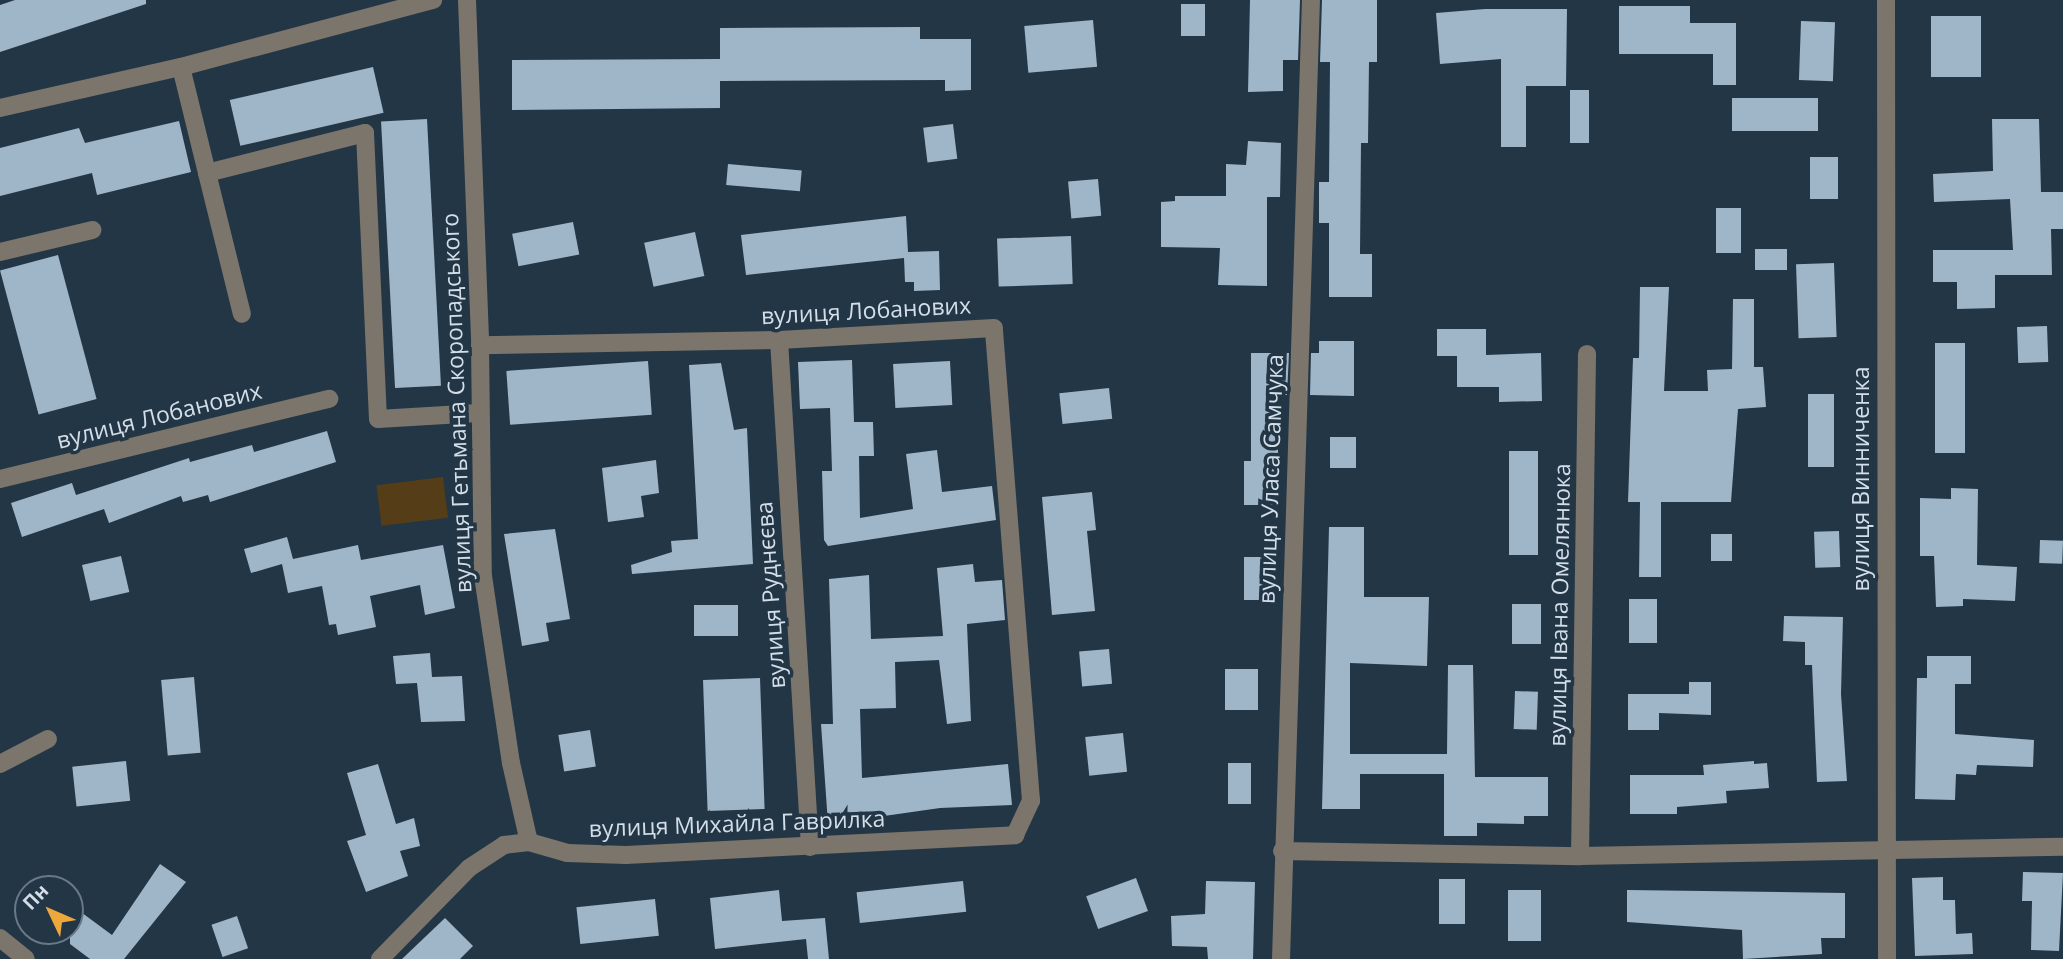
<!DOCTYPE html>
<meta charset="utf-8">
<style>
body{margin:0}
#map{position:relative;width:2063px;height:959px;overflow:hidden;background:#233646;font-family:"Open Sans",sans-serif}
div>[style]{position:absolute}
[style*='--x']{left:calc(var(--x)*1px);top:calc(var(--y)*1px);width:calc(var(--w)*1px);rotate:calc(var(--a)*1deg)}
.green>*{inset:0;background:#553d18;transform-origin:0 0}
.building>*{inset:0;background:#9fb6c9;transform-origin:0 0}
.minor>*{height:18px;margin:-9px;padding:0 9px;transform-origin:9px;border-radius:9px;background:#7c756b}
span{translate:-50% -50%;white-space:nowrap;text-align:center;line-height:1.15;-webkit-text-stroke:7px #233646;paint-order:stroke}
.street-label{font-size:23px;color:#d3dee8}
.north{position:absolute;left:14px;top:875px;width:70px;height:70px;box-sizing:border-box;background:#233646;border:2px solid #697987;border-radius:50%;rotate:314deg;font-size:19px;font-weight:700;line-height:28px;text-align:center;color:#d3dee8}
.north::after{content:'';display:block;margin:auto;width:24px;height:32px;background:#eda83b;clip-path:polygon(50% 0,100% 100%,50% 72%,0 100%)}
</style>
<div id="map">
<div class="green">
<div style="left:443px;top:477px;width:41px;height:67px;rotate:83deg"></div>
</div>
<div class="building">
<div style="clip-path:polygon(15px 0,146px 0,146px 4px,0 52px,0 5px)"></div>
<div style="clip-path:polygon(1250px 0,1300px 0,1298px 60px,1283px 60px,1283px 91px,1248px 92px)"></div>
<div style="clip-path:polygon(1322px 0,1377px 0,1377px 62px,1369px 62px,1368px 143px,1361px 143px,1360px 254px,1372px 254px,1372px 297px,1329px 297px,1329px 223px,1319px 223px,1319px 182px,1329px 182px,1330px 62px,1320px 62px)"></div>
<div style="left:1181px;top:4px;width:24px;height:32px"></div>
<div style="clip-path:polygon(1619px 6px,1690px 6px,1690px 23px,1736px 23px,1736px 85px,1713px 85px,1713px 54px,1619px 54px)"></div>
<div style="clip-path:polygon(1485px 9px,1567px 9px,1566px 86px,1526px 86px,1526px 147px,1501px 147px,1501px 59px,1440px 64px,1436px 13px)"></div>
<div style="left:1931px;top:16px;width:50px;height:61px"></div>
<div style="left:1093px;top:20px;width:47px;height:69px;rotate:85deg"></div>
<div style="left:1801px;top:21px;width:34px;height:59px;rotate:2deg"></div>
<div style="clip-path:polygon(920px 27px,920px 39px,971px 39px,971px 90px,945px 91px,945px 80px,720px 81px,720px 108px,512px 110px,512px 60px,720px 59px,720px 28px)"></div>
<div style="left:373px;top:67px;width:47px;height:147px;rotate:77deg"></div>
<div style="left:1589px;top:90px;width:53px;height:19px;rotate:90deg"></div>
<div style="left:1732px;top:98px;width:86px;height:33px"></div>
<div style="left:427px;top:119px;width:267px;height:46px;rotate:87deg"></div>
<div style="clip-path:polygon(1992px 119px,2039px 119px,2041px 192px,2063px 192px,2063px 229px,2051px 229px,2052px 275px,1995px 275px,1995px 308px,1957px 309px,1957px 282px,1933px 282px,1933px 250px,2013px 250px,2010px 199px,1934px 202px,1933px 174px,1993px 171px)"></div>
<div style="clip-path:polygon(179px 121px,191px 172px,97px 195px,92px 173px,0 196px,0 148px,79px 128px,85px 143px)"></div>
<div style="left:953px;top:124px;width:35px;height:30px;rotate:83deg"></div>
<div style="clip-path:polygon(1248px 141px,1281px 143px,1280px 197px,1267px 197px,1267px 286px,1218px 285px,1220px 248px,1161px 247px,1161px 202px,1175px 201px,1175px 196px,1226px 196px,1226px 164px,1246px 165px)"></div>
<div style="left:1810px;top:157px;width:28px;height:42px"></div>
<div style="left:728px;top:164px;width:74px;height:21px;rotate:5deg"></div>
<div style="left:1098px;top:179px;width:37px;height:30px;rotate:85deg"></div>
<div style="left:1716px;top:208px;width:25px;height:45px"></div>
<div style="clip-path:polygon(906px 216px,908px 252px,939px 251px,940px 290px,914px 291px,914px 282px,905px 282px,904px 258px,746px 275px,741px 235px)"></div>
<div style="left:573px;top:222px;width:33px;height:62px;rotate:79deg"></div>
<div style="left:695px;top:232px;width:45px;height:52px;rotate:78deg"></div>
<div style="left:1071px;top:236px;width:48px;height:74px;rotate:88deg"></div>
<div style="left:1755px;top:249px;width:32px;height:21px"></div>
<div style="left:58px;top:255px;width:149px;height:60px;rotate:75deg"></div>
<div style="left:1834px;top:263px;width:74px;height:38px;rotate:88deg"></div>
<div style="clip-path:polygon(1640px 287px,1669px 287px,1664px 391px,1708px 391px,1707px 370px,1732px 369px,1733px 299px,1754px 299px,1754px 367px,1763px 367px,1766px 407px,1738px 409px,1731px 502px,1661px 502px,1661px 577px,1639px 577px,1640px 502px,1628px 502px,1633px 358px,1639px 358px)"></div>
<div style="left:2047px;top:326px;width:36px;height:30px;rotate:88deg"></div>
<div style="clip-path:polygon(1437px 329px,1486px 329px,1486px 355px,1541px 353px,1542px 401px,1499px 402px,1499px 387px,1457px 387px,1457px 356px,1437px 356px)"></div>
<div style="clip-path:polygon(1319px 341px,1354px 341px,1354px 396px,1310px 395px,1311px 353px,1319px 353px)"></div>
<div style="left:1965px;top:343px;width:110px;height:30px;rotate:90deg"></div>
<div style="clip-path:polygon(1251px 353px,1289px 353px,1287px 395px,1279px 395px,1277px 505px,1244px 505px,1244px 461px,1251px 461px)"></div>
<div style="clip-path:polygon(852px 360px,854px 422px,873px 422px,874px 456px,859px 456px,860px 518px,913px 509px,906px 454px,937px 450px,942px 492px,992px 486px,996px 520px,828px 546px,824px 540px,822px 471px,832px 471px,830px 408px,800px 409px,798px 362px)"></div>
<div style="left:648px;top:361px;width:54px;height:142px;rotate:86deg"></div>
<div style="left:950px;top:361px;width:44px;height:57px;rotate:87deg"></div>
<div style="clip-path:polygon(721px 363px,734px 430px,747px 428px,753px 564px,632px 574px,631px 565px,672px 552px,671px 541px,698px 539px,689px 365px)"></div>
<div style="left:1109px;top:388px;width:31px;height:50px;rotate:84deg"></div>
<div style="left:1808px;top:394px;width:26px;height:73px"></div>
<div style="clip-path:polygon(327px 431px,336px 462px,210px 502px,208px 495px,183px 502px,181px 496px,109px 523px,104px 509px,22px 537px,11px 503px,72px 483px,76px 495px,189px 458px,190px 462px,252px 445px,254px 452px)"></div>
<div style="left:1330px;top:437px;width:26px;height:31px"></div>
<div style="left:1509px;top:451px;width:29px;height:104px"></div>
<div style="clip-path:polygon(656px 460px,659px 493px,641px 496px,644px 517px,608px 522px,602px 468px)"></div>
<div style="clip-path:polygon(1951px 488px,1978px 489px,1977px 565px,2017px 567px,2015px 601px,1963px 599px,1963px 606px,1936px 607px,1934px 556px,1920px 556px,1920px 498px,1951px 499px)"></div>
<div style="clip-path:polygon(1092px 492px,1096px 530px,1087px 531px,1095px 611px,1052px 615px,1042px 497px)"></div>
<div style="clip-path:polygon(1329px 527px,1364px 527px,1364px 597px,1429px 597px,1427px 666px,1350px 663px,1350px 754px,1447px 754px,1448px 665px,1473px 665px,1475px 777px,1548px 777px,1548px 816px,1524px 816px,1524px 824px,1477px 823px,1477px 836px,1444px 836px,1444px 774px,1360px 774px,1360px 809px,1322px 809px)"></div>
<div style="clip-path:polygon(555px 529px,570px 619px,546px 623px,549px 641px,522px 646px,504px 534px)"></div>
<div style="left:1839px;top:531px;width:36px;height:25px;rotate:88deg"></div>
<div style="left:1711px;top:534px;width:21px;height:27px"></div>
<div style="clip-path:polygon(287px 537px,293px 559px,358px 545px,361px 560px,443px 545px,455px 608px,425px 615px,420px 585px,370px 596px,376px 627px,338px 635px,336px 624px,329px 625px,322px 586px,288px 593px,282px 564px,251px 573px,244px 549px)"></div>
<div style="left:2040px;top:540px;width:23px;height:23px;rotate:2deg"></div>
<div style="left:121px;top:556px;width:37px;height:40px;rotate:77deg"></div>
<div style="left:1244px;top:557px;width:25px;height:43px"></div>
<div style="clip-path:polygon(973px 564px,975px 582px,1002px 580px,1005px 620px,967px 624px,971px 721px,947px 724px,939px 660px,895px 662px,896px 708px,860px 709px,862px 778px,1008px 764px,1012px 805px,940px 808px,828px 824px,821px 724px,833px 724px,829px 579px,869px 575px,871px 639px,943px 636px,937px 568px)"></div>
<div style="left:1629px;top:599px;width:28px;height:44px"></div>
<div style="left:1512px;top:604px;width:29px;height:40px"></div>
<div style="left:694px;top:605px;width:44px;height:31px"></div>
<div style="clip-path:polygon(1784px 616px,1843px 617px,1841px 694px,1847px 781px,1817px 782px,1812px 665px,1805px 665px,1805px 642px,1783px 641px)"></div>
<div style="left:1109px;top:649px;width:35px;height:30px;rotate:85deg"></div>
<div style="clip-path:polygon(430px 653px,432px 677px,462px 676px,465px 721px,421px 722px,417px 683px,396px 684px,393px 656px)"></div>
<div style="clip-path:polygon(1927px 656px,1971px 656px,1971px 684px,1955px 684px,1955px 734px,2034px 740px,2033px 767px,1977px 765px,1976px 775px,1956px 774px,1955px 800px,1915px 799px,1917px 678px,1927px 678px)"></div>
<div style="left:1225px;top:669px;width:33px;height:41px"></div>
<div style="left:194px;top:677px;width:76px;height:33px;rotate:85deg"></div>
<div style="left:760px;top:678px;width:131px;height:57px;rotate:88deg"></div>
<div style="clip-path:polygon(1689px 682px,1711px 682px,1711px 715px,1659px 713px,1659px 730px,1628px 730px,1628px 694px,1689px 694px)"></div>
<div style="left:1515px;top:691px;width:23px;height:38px;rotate:2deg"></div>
<div style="left:590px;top:730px;width:37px;height:32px;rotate:81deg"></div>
<div style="left:1123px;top:733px;width:39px;height:38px;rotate:84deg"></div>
<div style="left:126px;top:761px;width:40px;height:54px;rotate:84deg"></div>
<div style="clip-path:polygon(1754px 761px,1754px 764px,1767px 763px,1769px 788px,1726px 791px,1727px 803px,1677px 807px,1677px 814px,1630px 814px,1630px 775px,1704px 775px,1703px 765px)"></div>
<div style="left:1228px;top:763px;width:23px;height:41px"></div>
<div style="clip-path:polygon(378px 764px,396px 824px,414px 818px,420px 846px,400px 851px,408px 876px,366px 892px,347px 841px,366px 835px,347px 773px)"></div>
<div style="clip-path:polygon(160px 864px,186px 882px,124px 959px,90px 959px,70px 944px,70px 904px,112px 935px)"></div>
<div style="clip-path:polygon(2023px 872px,2063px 873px,2059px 951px,2031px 950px,2032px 901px,2022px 901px)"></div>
<div style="clip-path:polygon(1943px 877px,1943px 900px,1955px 900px,1956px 934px,1972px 933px,1973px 954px,1915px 956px,1912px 878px)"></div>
<div style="left:1136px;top:878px;width:35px;height:53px;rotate:70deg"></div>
<div style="left:1439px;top:879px;width:26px;height:45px"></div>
<div style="left:963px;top:881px;width:31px;height:107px;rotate:84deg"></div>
<div style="clip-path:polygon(1206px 881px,1255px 882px,1253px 959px,1208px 959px,1207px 947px,1172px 946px,1171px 916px,1205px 914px)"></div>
<div style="clip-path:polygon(779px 890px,782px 921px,825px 918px,829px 959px,808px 959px,806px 939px,715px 949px,710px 898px)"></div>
<div style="left:1508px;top:890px;width:33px;height:51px"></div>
<div style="clip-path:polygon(1627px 890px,1845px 893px,1845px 938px,1821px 938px,1822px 954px,1743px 959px,1742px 930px,1627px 922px)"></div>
<div style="left:655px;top:899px;width:37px;height:79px;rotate:84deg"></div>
<div style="left:237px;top:916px;width:34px;height:27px;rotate:71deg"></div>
<div style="clip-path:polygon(445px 918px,473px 946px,460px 959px,402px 959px)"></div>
</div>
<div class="minor">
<div style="--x:467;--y:0;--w:345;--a:87.8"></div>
<div style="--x:480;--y:345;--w:231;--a:89.3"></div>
<div style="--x:483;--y:576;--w:189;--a:81.5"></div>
<div style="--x:511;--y:763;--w:81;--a:77.2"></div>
<div style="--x:1886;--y:0;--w:959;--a:89.94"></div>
<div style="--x:181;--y:67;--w:109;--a:76.2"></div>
<div style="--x:207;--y:173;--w:163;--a:-14.2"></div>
<div style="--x:365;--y:133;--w:286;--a:87.4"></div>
<div style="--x:378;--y:419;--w:101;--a:-3.4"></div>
<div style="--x:0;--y:108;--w:186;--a:-12.8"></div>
<div style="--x:181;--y:67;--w:261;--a:-14.9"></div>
<div style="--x:207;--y:173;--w:145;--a:76.1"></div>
<div style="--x:0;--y:252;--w:95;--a:-13.4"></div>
<div style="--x:779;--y:340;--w:508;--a:86.5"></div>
<div style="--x:0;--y:479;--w:339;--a:-13.7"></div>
<div style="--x:0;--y:764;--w:54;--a:-27.5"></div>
<div style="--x:1282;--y:851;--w:298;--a:1"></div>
<div style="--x:1580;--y:856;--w:483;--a:-1.1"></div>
<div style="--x:1580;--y:856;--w:502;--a:-89.2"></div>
<div style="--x:0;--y:938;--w:33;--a:39"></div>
<div style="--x:380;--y:959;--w:127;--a:-45.6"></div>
<div style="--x:469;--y:868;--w:42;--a:-33.3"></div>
<div style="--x:504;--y:845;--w:25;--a:-7"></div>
<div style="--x:529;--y:842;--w:40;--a:16"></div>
<div style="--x:567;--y:853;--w:59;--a:1.9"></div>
<div style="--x:626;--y:855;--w:390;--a:-2.9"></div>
<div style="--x:1015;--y:835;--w:38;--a:-65"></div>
<div style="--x:1031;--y:801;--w:474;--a:-94.5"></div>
<div style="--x:994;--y:328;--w:215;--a:176.8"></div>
<div style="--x:779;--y:340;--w:299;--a:179"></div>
<div style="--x:1281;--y:959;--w:959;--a:-88.21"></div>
</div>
<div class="street-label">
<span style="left:866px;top:310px;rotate:-3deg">вулиця Лобанових</span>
<span style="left:456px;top:403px;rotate:-92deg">вулиця Гетьмана Скоропадського</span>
<span style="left:159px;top:415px;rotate:-14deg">вулиця Лобанових</span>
<span style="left:1270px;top:479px;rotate:-88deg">вулиця Уласа Самчука</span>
<span style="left:1860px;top:479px;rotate:-90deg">вулиця Винниченка</span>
<span style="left:770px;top:595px;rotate:-94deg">вулиця Руднєєва</span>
<span style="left:1559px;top:605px;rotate:-89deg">вулиця Івана Омелянюка</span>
<span style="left:737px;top:823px;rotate:-2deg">вулиця Михайла Гаврилка</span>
</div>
<div class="north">Пн</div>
</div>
